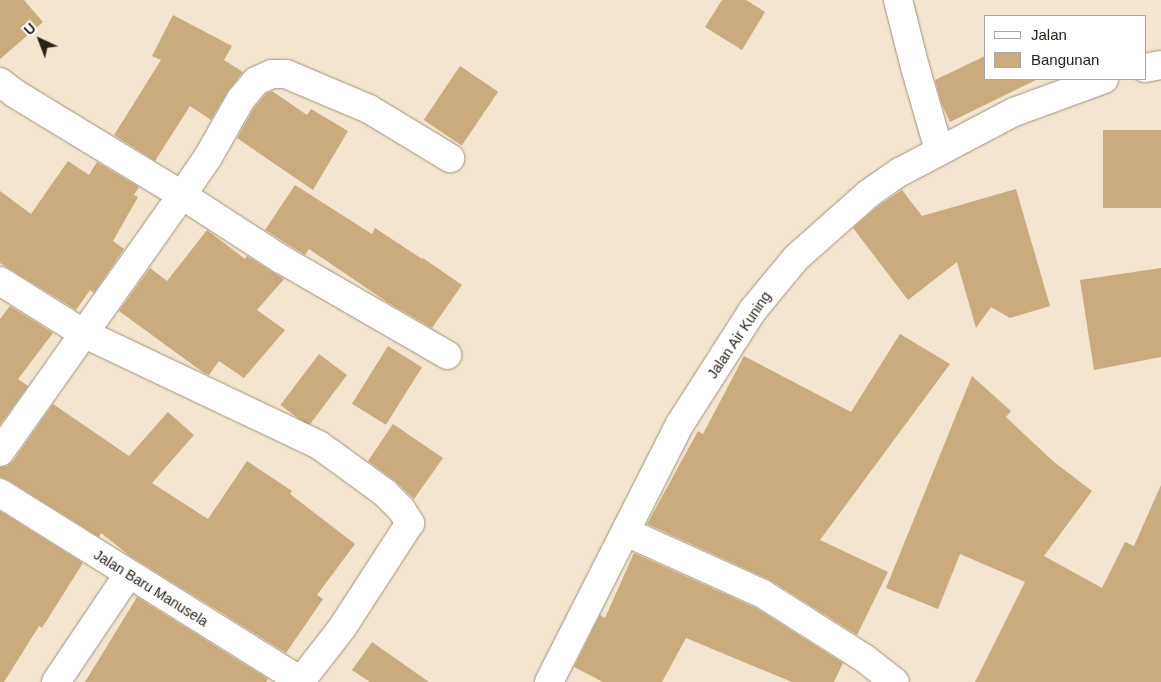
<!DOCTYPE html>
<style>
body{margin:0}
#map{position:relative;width:1161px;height:682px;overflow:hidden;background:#f3e5cf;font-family:Arial,sans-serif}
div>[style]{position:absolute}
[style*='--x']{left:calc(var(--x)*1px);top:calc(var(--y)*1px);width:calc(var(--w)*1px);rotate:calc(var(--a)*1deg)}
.building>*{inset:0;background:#c9ab7d;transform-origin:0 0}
.roads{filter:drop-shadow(0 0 1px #9f917d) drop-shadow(0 0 1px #9f917d)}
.street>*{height:28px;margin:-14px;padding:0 14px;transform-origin:14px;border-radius:14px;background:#fff}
.secondary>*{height:28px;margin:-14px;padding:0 14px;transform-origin:14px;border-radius:14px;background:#fff}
span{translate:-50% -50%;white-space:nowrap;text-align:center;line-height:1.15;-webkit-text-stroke:4px #fff;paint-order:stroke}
.street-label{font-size:14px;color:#28231b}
.legend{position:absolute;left:984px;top:15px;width:162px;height:65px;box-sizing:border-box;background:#fff;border:1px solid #a9a7a4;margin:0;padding:6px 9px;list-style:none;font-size:15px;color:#28231b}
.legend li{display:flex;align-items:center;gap:10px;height:25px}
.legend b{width:25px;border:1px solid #a9a7a4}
.north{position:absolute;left:15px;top:15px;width:50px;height:50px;-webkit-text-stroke:4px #fff;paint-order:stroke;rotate:317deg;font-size:14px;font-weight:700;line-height:20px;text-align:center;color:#28231b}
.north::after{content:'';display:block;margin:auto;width:18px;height:22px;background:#28231b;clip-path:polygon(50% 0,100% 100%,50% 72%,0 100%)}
</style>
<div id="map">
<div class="building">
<div style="clip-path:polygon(0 0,24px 0,43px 22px,0 59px)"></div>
<div style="clip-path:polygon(722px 0,746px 0,765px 12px,742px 50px,705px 27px)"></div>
<div style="clip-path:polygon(173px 15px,232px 46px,224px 60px,243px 72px,228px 91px,211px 120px,190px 106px,155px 161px,114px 135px,161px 60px,152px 56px)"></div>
<div style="clip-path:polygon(985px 56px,985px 79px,1038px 79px,950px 122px,942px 105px,935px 80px)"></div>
<div style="left:460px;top:66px;width:46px;height:65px;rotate:34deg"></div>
<div style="clip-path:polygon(272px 91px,307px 115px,311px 109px,348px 131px,313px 190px,237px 138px,254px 108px,266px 94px)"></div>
<div style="left:1161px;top:130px;width:78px;height:58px;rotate:90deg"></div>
<div style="clip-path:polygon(68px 161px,89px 175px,97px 162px,139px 187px,134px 195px,138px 197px,113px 241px,124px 249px,94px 293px,90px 290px,76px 310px,0 263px,0 191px,31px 214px)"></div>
<div style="clip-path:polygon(295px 185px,372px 234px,375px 228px,422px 259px,423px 258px,462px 285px,432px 328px,390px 304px,309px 249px,305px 255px,265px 230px)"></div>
<div style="clip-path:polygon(1016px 189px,1050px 306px,1010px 318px,991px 307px,976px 328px,957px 262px,908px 300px,853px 228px,878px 206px,902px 190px,922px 216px)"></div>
<div style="clip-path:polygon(207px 230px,245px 259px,247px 256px,284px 279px,257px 310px,285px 330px,244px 378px,219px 361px,209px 375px,204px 373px,119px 311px,150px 268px,167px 281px)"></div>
<div style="clip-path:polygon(1161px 268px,1161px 357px,1094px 370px,1080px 280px)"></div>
<div style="clip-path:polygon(10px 306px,53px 333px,18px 379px,28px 386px,0 425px,0 319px)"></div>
<div style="clip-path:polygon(900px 334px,950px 364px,820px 540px,888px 572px,857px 635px,770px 580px,647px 524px,698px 431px,703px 434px,744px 356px,851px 412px)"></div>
<div style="left:388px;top:346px;width:40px;height:68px;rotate:32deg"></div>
<div style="left:319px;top:354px;width:35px;height:64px;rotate:37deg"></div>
<div style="clip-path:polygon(972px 376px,1011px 411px,1006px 417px,1054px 462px,1092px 491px,1044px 556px,1102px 588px,1125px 542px,1134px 546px,1161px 485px,1161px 682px,975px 682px,1025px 582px,960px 554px,938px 609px,886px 588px)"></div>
<div style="clip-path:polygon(53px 404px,129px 456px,168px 412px,194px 435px,152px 483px,208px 519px,247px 461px,292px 491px,290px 494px,355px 544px,317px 595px,323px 599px,286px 653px,130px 556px,101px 533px,99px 537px,8px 480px,0 477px,0 467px,7px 466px,13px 461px)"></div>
<div style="clip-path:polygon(393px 424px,443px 458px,414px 499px,394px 480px,368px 461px)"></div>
<div style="clip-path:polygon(0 511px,83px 563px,42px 628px,39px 626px,4px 682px,0 682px)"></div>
<div style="clip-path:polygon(634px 553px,756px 608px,843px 663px,834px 682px,792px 682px,686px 638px,662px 682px,603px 682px,574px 667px,600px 615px,605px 618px)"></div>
<div style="clip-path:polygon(137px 597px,268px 679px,266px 682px,85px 682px)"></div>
<div style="clip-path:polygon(372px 642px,429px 682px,370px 682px,352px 670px)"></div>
</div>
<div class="roads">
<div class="street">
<div style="--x:898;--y:0;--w:69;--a:75.8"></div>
<div style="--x:915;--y:67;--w:86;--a:73.9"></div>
<div style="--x:0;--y:82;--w:18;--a:38"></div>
<div style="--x:14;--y:93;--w:197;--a:31.3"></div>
<div style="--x:182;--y:195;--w:118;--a:32.9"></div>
<div style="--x:281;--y:259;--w:192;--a:30"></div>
<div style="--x:0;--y:281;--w:98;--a:32.1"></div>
<div style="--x:83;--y:333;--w:261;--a:25.4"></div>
<div style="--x:319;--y:445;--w:82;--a:36"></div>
<div style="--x:385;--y:493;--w:23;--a:45"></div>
<div style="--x:401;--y:509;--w:17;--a:57"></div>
<div style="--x:410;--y:523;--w:125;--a:122.9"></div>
<div style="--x:342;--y:628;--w:68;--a:127.9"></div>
<div style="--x:0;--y:452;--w:315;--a:-54.7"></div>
<div style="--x:182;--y:195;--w:46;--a:-55.6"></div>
<div style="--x:208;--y:157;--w:67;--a:-60.4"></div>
<div style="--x:241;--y:99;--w:23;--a:-50"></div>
<div style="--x:256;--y:81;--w:17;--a:-24"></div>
<div style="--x:272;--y:74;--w:14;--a:0"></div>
<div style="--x:286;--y:74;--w:90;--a:22.9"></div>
<div style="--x:369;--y:109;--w:95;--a:31.2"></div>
<div style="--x:0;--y:493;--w:356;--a:32"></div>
<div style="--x:626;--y:532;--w:150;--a:24.3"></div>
<div style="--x:763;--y:594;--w:120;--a:32.4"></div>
<div style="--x:864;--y:658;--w:39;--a:38"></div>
<div style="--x:56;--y:682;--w:129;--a:-56.1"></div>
</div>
<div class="secondary">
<div style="--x:1145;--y:68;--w:16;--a:-11"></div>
<div style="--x:549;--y:682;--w:289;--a:-63.1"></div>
<div style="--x:680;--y:424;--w:135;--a:-57.4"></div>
<div style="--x:753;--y:310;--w:67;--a:-50.4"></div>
<div style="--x:796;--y:258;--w:96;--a:-41.6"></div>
<div style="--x:868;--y:194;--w:39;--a:-35"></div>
<div style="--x:900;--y:172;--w:129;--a:-27.8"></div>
<div style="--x:1014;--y:112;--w:96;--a:-20.1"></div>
</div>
</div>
<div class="street-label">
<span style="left:739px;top:335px;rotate:-56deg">Jalan Air Kuning</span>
<span style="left:151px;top:588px;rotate:32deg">Jalan Baru Manusela</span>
</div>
<ul class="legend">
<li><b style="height:6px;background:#fff"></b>Jalan</li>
<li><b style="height:14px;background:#c9ab7d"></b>Bangunan</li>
</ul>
<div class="north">U</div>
</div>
